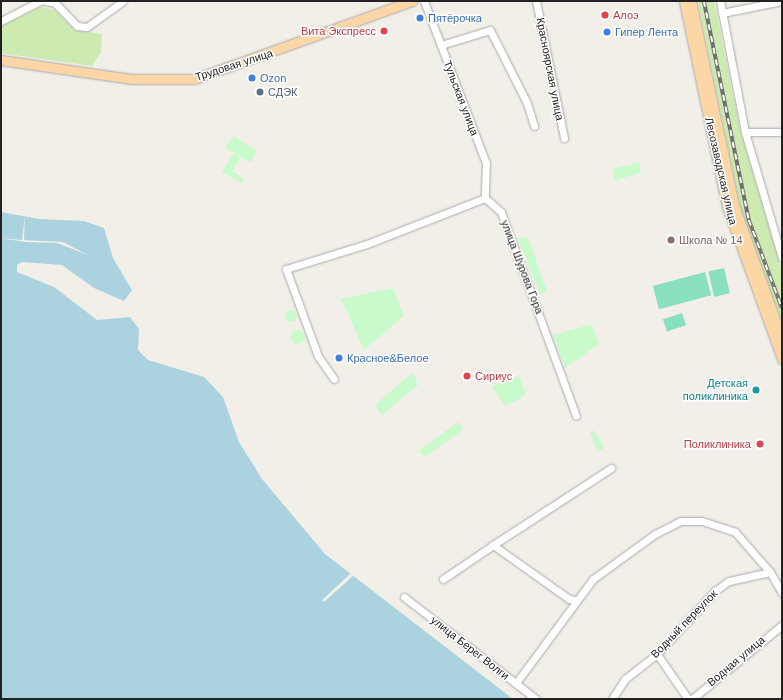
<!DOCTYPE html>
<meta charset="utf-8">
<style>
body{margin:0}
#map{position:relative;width:783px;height:700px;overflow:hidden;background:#f2efe9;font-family:Helvetica,sans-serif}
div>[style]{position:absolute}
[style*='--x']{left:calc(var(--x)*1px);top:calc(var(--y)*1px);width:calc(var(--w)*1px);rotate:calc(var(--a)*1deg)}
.grass>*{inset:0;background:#cdebb0}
.park>*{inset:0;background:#c8facc;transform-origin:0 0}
.round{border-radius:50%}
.pitch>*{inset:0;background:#88e0be;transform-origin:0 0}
.water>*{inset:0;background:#aad3df}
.pier>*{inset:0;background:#f2efe9}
.roads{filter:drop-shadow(0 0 1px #a9a9a9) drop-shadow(0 0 1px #a9a9a9)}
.minor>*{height:7px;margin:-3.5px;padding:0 3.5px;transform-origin:3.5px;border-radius:3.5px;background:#fff}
.major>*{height:9px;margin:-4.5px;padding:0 4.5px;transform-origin:4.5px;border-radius:4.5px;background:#fcd6a4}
.rail>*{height:3.5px;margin-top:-1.75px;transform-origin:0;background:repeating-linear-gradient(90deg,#fff 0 6px,#707070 0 12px);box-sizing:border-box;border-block:1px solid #707070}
.dots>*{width:11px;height:11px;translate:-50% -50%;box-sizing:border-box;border:2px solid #fff;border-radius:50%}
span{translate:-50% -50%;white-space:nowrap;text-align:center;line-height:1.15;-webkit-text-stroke:3px #fff;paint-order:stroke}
.health-label{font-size:11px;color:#be3a42}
.left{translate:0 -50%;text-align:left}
.right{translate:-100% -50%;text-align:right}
.shop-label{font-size:11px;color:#366cbe}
.street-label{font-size:11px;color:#222}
.service-label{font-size:11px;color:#4e5e75}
.education-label{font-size:11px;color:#785e54}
.culture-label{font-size:11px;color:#0d838f}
.frame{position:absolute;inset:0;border:2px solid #222;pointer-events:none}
</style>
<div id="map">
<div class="grass">
<div style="clip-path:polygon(698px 1px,714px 1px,740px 130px,782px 271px,782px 323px,741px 211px)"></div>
<div style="clip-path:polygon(41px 7px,55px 10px,71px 27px,80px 31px,102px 34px,101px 52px,92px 66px,1px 53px,1px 26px)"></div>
</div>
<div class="park">
<div style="clip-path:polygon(234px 136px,257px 151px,251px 162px,225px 148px)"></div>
<div style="clip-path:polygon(234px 153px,241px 158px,232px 171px,244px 179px,241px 183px,222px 172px)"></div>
<div style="clip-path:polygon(639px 162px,641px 172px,615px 181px,612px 169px)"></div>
<div style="clip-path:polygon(528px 237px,547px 292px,540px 295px,518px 238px)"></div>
<div style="clip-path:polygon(393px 288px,404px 316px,364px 350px,341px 299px)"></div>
<div class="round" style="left:285px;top:310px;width:12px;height:12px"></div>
<div style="clip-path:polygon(592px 324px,599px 344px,565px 368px,553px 335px)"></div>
<div class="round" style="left:291px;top:330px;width:14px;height:14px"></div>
<div style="clip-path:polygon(413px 372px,418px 385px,382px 415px,375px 405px)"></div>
<div style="clip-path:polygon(519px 376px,526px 395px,505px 406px,492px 386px)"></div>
<div style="left:458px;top:422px;width:9px;height:48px;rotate:54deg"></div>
<div style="clip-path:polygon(594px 430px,604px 448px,598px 452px,590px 433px)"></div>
</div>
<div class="pitch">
<div style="left:724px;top:268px;width:26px;height:16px;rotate:77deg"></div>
<div style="left:705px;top:272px;width:24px;height:54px;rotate:75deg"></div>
<div style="left:682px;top:313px;width:13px;height:20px;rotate:72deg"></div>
</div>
<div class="water">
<div style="clip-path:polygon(1px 212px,39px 219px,84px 221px,104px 228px,113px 258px,132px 290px,124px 301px,94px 288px,62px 265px,22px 262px,17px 265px,17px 272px,54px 287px,97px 320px,130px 317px,139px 329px,138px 350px,148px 360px,204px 377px,223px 397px,239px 442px,262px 479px,325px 554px,513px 699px,1px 699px)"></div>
</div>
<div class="pier">
<div style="clip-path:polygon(25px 215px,24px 240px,63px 242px,88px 255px,57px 243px,25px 242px,1px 238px,22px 240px)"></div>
<div style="clip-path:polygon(351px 573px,354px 575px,324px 602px,322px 600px)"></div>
</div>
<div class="roads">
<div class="minor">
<div style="--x:45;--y:1;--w:10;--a:11"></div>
<div style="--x:55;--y:3;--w:32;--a:46"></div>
<div style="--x:77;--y:26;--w:10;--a:6"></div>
<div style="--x:87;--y:27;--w:44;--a:-35.8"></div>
<div style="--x:424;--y:1;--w:173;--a:69.1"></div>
<div style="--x:486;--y:163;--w:35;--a:92"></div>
<div style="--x:536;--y:1;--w:140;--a:78.4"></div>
<div style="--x:720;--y:1;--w:133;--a:79.2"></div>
<div style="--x:745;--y:132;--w:131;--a:73.6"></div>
<div style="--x:722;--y:13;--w:61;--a:-11.3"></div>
<div style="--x:1;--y:21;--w:44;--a:-27.1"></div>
<div style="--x:441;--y:45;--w:51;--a:-17"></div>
<div style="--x:490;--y:30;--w:82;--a:63.1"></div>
<div style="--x:527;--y:103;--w:24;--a:73"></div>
<div style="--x:745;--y:132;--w:37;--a:0"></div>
<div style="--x:485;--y:198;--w:21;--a:41"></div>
<div style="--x:501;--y:212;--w:217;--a:69.8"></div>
<div style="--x:334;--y:379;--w:28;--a:-125"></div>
<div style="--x:318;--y:356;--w:93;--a:-110.2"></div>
<div style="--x:286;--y:269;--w:85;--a:-17.2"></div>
<div style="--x:367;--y:244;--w:127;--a:-21.3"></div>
<div style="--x:493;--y:545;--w:141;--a:-33.1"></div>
<div style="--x:443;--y:579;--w:60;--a:-34.2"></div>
<div style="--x:493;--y:545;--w:93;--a:35.4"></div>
<div style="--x:569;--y:599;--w:7;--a:8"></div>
<div style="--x:404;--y:597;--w:167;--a:37.7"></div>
<div style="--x:657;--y:654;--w:55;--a:55.4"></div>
<div style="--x:516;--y:683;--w:129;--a:-53.5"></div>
<div style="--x:593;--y:579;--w:77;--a:-36"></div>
<div style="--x:655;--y:534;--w:28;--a:-27"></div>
<div style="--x:680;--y:521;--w:22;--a:0"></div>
<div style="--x:702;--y:521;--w:35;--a:18"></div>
<div style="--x:735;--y:532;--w:53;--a:48.8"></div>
<div style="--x:770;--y:572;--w:24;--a:60"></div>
<div style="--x:612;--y:699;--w:24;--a:-57"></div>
<div style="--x:625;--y:679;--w:41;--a:-38"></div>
<div style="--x:657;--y:654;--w:86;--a:-47.4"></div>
<div style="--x:715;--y:591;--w:17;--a:-36"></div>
<div style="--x:729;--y:581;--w:42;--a:-12.4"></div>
<div style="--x:692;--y:699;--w:117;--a:-39.4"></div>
</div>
<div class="major">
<div style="--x:684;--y:1;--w:210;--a:78.2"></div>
<div style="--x:727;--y:207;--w:162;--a:70.1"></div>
<div style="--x:691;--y:1;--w:208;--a:78.1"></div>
<div style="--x:734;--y:205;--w:141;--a:70.2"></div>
<div style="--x:1;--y:60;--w:131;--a:8.3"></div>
<div style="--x:131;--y:79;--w:63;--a:0"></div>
<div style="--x:194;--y:79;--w:232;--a:-19.7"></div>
</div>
</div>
<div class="rail">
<div style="--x:704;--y:1;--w:224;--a:78.4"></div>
<div style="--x:749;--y:220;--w:94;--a:69.4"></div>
</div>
<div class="dots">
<div style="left:605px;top:15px;background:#e0444e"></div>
<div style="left:420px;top:18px;background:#3f7fe0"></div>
<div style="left:384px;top:31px;background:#e0444e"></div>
<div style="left:607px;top:32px;background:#3f7fe0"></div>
<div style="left:252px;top:78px;background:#3f7fe0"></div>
<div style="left:260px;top:92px;background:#5c6f8a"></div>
<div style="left:671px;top:240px;background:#8d6e63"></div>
<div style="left:339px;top:358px;background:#3f7fe0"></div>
<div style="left:467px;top:376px;background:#e0444e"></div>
<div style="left:756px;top:390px;background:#0f9aa8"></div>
<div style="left:760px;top:444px;background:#e0444e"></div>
</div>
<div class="health-label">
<span class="left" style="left:613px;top:15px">Алоэ</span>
<span class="right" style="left:376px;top:31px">Вита Экспресс</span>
<span class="left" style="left:475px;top:376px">Сириус</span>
<span class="right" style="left:751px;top:444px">Поликлиника</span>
</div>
<div class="shop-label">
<span class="left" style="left:428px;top:18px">Пятёрочка</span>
<span class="left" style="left:615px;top:32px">Гипер Лента</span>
<span class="left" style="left:260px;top:78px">Ozon</span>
<span class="left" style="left:347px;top:358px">Красное&amp;Белое</span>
</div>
<div class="street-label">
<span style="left:234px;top:65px;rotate:-18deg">Трудовая улица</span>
<span style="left:550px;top:69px;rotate:79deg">Красноярская улица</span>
<span style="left:461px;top:98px;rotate:69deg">Тульская улица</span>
<span style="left:721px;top:171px;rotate:77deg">Лесозаводская улица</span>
<span style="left:522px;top:267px;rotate:69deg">улица Шурова Гора</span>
<span style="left:684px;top:624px;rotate:-46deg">Водный переулок</span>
<span style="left:470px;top:648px;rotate:38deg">улица Берег Волги</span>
<span style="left:736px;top:661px;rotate:-40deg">Водная улица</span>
</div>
<div class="service-label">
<span class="left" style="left:268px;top:92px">СДЭК</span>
</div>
<div class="education-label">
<span class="left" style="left:679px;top:240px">Школа № 14</span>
</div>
<div class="culture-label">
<span class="right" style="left:748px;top:390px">Детская<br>поликлиника</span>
</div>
<div class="frame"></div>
</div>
